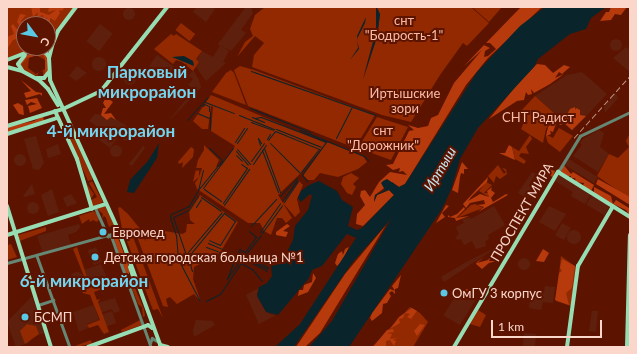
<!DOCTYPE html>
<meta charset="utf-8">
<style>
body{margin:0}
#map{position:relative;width:637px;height:354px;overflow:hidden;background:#5c1400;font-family:Lato,sans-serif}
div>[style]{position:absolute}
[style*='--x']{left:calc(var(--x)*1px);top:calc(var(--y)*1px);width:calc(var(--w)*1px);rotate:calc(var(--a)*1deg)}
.built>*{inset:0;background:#5e200d;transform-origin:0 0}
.round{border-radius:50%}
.green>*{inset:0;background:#922900;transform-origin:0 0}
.forest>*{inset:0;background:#b63a0b}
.water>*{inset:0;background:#0a242b}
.stream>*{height:1px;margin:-0.5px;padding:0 0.5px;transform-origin:0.5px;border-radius:0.5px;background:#0a242b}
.minor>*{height:2.5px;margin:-1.25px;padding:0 1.25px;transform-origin:1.25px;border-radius:1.25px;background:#668773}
.major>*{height:4px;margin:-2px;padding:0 2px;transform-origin:2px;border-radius:2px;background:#97ddb3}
.rail>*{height:1px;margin-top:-0.5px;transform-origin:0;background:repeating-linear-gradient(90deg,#c29284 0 6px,transparent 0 9px)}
.dots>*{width:11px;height:11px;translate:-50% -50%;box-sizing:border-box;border:2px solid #5c1400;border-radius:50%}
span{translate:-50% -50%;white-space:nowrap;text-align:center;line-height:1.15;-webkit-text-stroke:4px #5c1400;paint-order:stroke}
.park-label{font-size:13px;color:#fbbaa7}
.street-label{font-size:13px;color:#fad6cb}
.poi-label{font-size:13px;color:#fad6cb}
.left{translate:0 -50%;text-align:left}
.water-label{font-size:14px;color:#c1e5ef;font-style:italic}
.district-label{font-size:17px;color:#73d6f1;font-weight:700}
.frame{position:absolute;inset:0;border:8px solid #fad6cb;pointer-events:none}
.north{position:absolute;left:16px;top:16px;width:40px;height:40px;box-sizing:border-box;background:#5c1400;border:1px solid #9b6251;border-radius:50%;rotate:122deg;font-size:11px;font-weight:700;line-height:16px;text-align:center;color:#fad6cb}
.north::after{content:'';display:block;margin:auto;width:14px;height:18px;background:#59c8e5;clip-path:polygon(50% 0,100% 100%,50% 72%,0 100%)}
.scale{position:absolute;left:491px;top:320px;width:111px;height:18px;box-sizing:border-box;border:2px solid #fad6cb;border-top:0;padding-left:5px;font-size:12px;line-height:14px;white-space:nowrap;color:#fad6cb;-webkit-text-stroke:3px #5c1400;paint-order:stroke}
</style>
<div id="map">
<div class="built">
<div style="clip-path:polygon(197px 7px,212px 7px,215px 9px,206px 22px,193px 12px)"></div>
<div style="clip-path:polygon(251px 7px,253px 13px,241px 30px,246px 33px,231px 51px,220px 45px,229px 51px,223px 62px,226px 63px,206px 81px,196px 67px,199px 62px,196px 60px,202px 51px,213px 57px,220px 46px,218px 44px,245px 8px)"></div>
<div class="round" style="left:123px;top:8px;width:12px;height:12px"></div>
<div style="left:100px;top:24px;width:16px;height:22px;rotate:38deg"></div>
<div class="round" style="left:610px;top:39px;width:12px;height:12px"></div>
<div style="clip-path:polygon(626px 47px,630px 50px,630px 72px,613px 58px)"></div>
<div style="clip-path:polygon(157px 55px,179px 70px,177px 74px,170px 77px,149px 66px)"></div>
<div class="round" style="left:92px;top:57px;width:14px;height:14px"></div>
<div style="clip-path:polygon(77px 66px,87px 73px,76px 81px,69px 76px)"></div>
<div style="clip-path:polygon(193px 70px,199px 80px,201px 88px,197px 91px,188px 85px,193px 79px,189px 76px)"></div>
<div style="clip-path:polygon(582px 72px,607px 94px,572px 131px,535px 96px,567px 75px)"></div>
<div class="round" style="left:124px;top:73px;width:12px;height:12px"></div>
<div style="clip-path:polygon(194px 90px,197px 92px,168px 122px,192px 92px)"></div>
<div style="clip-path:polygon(616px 93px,618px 98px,605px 113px,604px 107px)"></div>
<div style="clip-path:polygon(95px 114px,110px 116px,127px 126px,110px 148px,97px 138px,104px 127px,101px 126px,99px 128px,89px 121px)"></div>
<div class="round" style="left:121px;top:129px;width:12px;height:12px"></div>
<div style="clip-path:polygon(599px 130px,604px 133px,600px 147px,609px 154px,598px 172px,573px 156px,582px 145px,580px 143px,583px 139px)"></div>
<div style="clip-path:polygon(36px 136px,44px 163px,39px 170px,33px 169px,24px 139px)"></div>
<div style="clip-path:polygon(58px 144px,61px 154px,48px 158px,46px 149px)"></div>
<div class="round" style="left:110px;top:145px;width:12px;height:12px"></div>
<div style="clip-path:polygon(143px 146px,145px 148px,132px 166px,129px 164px)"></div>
<div class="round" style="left:14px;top:154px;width:12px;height:12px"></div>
<div style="left:567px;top:158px;width:36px;height:7px;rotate:32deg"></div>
<div style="clip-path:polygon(532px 172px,536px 174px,529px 185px,534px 189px,528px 199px,518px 193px)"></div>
<div style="clip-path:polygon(559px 174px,591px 194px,585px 204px,571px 196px,573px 192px,555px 181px)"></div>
<div style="clip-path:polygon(32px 184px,35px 194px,25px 197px,23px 196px)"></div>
<div style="clip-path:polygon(52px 189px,59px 212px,48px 216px,41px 195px)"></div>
<div style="clip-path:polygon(71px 194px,77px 203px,67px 207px,63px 198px)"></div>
<div style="left:592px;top:195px;width:21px;height:11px;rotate:31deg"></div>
<div class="round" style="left:27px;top:202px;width:12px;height:12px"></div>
<div style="clip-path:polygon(494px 206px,505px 225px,488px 235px,489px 238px,485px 242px,486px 246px,476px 249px,472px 241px,464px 245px,461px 239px,457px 240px,456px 237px,459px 234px,456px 227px,464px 223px,462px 219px,469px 217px,471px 219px)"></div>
<div style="clip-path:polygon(549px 206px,566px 214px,555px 231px,539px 222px)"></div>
<div style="left:562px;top:223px;width:10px;height:14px;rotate:29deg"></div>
<div style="clip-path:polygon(79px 224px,80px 227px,76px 232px,68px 235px,71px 245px,43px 253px,37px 236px)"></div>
<div class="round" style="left:567px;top:230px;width:14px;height:14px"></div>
<div style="left:96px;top:247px;width:16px;height:9px;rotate:68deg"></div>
<div style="clip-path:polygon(497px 247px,444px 282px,441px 277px,468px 261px)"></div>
<div class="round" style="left:518px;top:258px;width:12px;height:12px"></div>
<div style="clip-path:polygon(101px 264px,110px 284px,100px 287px,89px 282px,84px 270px)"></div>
<div class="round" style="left:70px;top:272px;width:14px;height:14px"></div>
<div style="clip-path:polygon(545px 286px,555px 287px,553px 303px,543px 302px,541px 310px,529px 308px,531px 290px,544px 292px)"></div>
<div style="clip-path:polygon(259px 288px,257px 293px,263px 307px,269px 314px,276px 315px,259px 324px,246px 295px)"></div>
<div style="left:460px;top:289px;width:19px;height:31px;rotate:32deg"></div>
<div style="clip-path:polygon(32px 296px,45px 333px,33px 336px,29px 343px,16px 347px,7px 322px)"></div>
<div style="clip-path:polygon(115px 298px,120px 311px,114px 313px,112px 309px,100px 313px,97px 303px)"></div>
<div style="clip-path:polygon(94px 305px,99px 320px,87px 324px,88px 328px,79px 332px,73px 312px)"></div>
<div style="left:112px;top:311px;width:13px;height:12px;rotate:72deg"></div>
<div style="clip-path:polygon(592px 311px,598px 311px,596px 332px,589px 331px)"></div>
<div style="clip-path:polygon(196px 320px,212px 321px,215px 325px,194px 337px,193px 330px)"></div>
<div style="left:524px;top:333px;width:12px;height:14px;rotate:5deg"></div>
</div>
<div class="green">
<div style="clip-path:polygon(7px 7px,74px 7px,48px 40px,48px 24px,24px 24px,24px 48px,37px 48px,7px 59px)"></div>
<div style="clip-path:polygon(265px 7px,376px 7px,376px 31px,363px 78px,377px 37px,380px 14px,377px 7px,471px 7px,489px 23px,467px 46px,463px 43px,440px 75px,411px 122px,382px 115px,252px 67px,254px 55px,264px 43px,255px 36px,237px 57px,245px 42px,253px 36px,250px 29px,255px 15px)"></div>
<div style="clip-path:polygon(472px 7px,502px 7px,489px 22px)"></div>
<div style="left:181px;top:23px;width:18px;height:9px;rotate:38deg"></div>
<div style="clip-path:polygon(171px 34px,174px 36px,176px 34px,202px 51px,196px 59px,199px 62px,193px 71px,182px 62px,176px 60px,173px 64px,154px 49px)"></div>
<div style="clip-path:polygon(36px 51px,48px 56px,48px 70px,45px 76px,43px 76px,43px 71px,40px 72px,45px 69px,45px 60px,36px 55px,29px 58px,28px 68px,36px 74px,39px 72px,37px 76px,23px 70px,18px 64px,24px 57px)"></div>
<div style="clip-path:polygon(240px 66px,254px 70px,375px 115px,355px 148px,248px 106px,234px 70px)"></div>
<div style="clip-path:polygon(231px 70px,234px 73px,246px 105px,212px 92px,226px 73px)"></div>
<div style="clip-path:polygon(211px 95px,326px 143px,302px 172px,278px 195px,292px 218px,286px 223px,282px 218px,277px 218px,271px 235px,264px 231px,260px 223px,248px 223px,197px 189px,195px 183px,199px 177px,202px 168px,196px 168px,196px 171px,199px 170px,199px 177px,193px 182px,198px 160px,204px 150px,204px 145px,194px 135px,219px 160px,216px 167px,221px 166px,235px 146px,211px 131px,213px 106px,231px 113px,211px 106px,208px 129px,202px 129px,193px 121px)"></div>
<div style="clip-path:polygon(535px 96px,555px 114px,546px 129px,543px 143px,521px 129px,525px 120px,520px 112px)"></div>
<div style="clip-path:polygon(377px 117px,408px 127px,391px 160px,358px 148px)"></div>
<div style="clip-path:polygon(559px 128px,573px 136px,560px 152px,548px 143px,546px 137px,547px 135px,553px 138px)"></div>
<div style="clip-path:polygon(72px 133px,92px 177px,92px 180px,88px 181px,79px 161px,86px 183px,94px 194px,91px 199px,67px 137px)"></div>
<div style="clip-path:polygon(630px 133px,630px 199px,597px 176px,609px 154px,618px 158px,629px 147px,626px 141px)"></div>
<div style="clip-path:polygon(530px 135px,532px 139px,526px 147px,529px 154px,521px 153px,519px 156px,526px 161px,524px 164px,515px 159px,512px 147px,519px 151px)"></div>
<div style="clip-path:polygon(327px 142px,363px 156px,367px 162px,358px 169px,338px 177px,320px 173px,314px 180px,308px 180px,303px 175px)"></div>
<div style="clip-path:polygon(191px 147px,194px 149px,193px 157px,182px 168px,183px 162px,179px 164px,178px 162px)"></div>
<div style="clip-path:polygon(498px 165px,504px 174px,506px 172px,502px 168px,506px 169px,507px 174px,500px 179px,496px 176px,494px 183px,488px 176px)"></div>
<div style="clip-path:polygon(351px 173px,359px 178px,353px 184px,356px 187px,352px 195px,347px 193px,341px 184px,343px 177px)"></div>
<div style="clip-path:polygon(92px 181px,103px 202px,92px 207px,91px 200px,97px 197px,89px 183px)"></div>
<div style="clip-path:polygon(299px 181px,303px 185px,297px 199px,300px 212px,295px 217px,283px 203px)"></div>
<div style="clip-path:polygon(486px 182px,492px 185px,484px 193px,488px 193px,489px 197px,479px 191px)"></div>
<div style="clip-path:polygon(200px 195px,238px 222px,220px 253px,194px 267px,193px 279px,201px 302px,194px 294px,177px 304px,170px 297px,166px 299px,168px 307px,163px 306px,136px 234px,132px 234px,163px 318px,158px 309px,153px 310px,122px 228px,118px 208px,120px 207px,128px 214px,141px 230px,154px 229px,182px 234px,186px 232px,187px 224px,195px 224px,190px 220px,189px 210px)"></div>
<div style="clip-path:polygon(475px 204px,483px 208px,457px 218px,471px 205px)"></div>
<div style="clip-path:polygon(104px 205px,99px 207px,105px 206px,114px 225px,109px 227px,106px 218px,104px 216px,102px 219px,103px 214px,96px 208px,84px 213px,42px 226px,17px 233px)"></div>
<div style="clip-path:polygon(94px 211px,100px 218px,97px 222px,93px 220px,90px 222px,89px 219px,82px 224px,79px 216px)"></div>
<div style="clip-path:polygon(46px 227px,46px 231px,20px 241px,18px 235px)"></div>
<div style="clip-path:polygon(11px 244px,17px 257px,7px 260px,7px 245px)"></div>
<div style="clip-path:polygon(77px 247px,89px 283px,100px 287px,123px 279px,124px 281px,94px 292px,97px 300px,100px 299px,98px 302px,109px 332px,104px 334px,98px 325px,89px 328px,87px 325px,100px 320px,90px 295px,83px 293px,76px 285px,86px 281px,73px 249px)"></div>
<div style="clip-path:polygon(561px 256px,576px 267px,571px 306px,556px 301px)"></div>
<div style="clip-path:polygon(132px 281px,144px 309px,145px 316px,143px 317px,142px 307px,138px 304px,131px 286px,132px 284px,130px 282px)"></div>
<div style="clip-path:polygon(410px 307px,420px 313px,428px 322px,413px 347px,372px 347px)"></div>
<div style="clip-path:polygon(478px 310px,486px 315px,480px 327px,470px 324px)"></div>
<div style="clip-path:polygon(142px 319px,142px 325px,122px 332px,121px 330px)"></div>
<div style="clip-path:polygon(27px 324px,36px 326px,39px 334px,25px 344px,20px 331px)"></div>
<div style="clip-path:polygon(91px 340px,92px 344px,75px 347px,75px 346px)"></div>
</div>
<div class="forest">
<div style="clip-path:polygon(31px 7px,40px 7px,40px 12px,49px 15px,56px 10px,48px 12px,49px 7px,65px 7px,62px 11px,59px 10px,60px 13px,55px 21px,50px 18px,50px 23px,46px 22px,47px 17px,44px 21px,43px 15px,37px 17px,38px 12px,33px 17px)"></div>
<div style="clip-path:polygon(521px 7px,542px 7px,488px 58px,466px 85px,405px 184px,399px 187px,392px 182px,375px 195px,374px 202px,377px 195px,389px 190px,394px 195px,363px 226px,356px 224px,357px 214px,365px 205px,360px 196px,361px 191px,365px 190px,370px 197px,379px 182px,390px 172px,407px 175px,403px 171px,399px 172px,400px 168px,393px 170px,386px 165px,393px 164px,409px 131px,414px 130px,408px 125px,418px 128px,428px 126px,431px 118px,438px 115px,454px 83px,482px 50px,464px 66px,484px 45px,490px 48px,485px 51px,484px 57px,488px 56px,496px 49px,490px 43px,486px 43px)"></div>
<div style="clip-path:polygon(611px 7px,627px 7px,621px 15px,615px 14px,611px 20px,600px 21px,606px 12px,609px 12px)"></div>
<div style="clip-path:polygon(20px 14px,26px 15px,21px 21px,24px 24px,24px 33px,17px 22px)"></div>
<div style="clip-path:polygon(13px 24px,23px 37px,13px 40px,7px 49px,7px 37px,14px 34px,11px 26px)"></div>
<div style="clip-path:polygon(35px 52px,42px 52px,47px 56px,47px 70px,45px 75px,45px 58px,42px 54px,27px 58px,20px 66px,20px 61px,25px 56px)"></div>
<div style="clip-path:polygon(537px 64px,545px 65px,553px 73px,564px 65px,570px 67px,562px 74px,559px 72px,555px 78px,564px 74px,550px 84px,534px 93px,531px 89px,532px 94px,528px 95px,526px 92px,524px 100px,517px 101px,489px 119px,520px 81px)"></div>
<div style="clip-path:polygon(21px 80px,36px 92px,42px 93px,42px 96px,40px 94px,26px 98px,24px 93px,31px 91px)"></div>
<div style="clip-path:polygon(106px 97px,113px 102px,104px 114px,111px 113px,116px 120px,111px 117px,107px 120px,101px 115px,103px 108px,106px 108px,103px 103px)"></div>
<div style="clip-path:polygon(37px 98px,42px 108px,30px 113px,28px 106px,37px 104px,31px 102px,27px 105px,25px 100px)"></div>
<div style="clip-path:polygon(18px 103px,23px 106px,24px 115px,19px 114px,13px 105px)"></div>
<div style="clip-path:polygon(575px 107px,575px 110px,576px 108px,580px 110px,580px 115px,586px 116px,572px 130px,563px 122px,570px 109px)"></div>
<div style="clip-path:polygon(43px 116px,44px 121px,7px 133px,7px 128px,11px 126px,34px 121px)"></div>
<div style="clip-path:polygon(556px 119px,558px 119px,563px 124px,560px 125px,557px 121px,553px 132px,550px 131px,551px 134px,546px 136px,548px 127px)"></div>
<div style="clip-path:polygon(509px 145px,512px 147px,515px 160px,499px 153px,505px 153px)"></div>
<div style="clip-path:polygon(462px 162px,468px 169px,464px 169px,464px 174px,461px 173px,460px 177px,458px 193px,452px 190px)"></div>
<div style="clip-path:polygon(563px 164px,571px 174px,573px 172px,594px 185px,591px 191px,583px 186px,584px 183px,576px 182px,575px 178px,571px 178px,571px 176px,567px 176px,559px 171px)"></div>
<div style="clip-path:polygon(545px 168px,555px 171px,553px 177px,543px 173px)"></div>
<div style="clip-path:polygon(488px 177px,487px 182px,472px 196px,468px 201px,480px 194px,489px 197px,487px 191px,492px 187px,491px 190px,495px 193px,491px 198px,493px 202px,506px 194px,508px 195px,478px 212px,484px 207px,477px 205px,485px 204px,484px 200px,470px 203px,466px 208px,463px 204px)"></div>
<div style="clip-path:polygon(598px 179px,630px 197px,630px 205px,596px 184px)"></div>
<div style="clip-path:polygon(594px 187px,611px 196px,613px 204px,594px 193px)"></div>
<div style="clip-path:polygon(616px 200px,629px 208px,630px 216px,626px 210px,613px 204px)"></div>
<div style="clip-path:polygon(446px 205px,449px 206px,442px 213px,445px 217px,436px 223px)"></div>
<div style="clip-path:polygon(464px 207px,465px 209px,456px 218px,469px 216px,456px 221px,455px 218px,448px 217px,448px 215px,450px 217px,457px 214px)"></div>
<div style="clip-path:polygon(287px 224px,290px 226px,283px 231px,288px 232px,286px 237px,276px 235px,276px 232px)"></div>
<div style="clip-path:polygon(386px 225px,320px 333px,305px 347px,296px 347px,345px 274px)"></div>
<div style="clip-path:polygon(117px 235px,129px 267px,129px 274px,126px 274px,113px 236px)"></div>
<div style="clip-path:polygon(349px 247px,342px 261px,337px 266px,335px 263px,338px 254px,342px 251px,343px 255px,345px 249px)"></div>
<div style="clip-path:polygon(543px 249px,549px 253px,544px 262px,536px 261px)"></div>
<div style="clip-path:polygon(492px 254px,489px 261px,496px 261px,489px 263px,482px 269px,476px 264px,477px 262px,484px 257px,477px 263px,488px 260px)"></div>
<div style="clip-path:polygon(562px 259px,575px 266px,572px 288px,566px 293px,569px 305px,555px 300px,559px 273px,562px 271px,560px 268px)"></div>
<div style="clip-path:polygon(313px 273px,316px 278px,308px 292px,298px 296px,299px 290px,303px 290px,304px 285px,312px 282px)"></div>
<div style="clip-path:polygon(401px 275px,398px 288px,395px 289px,395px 294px,392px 291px,389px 293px,391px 296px,387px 303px,383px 304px,382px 313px,372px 321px,370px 318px,372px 313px,390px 289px,395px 291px,392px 286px)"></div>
<div style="clip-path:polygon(458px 286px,463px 291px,467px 289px,474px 293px,475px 297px,469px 294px,464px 296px,459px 290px,456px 290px)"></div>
<div style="clip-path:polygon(412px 308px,417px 311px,411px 319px,407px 317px,410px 314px,405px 313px,403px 318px,399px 319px,400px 323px,390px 329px,399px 317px)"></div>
<div style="clip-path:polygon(420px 324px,425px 325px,417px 336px,414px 331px)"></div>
<div style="clip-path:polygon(393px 329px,394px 332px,387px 333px,392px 334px,390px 339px,397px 338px,393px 340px,396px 341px,394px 346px,390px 340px,386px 341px,386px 346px,373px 347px,387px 330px)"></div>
</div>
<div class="water">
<div style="clip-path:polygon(376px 7px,380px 14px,377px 37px,363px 80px,376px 31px)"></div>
<div style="clip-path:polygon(545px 7px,606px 7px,591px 18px,586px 29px,570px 34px,538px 59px,534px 67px,478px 128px,460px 159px,451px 190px,442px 209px,349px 347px,309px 347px,332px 321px,391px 219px,352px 263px,294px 347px,275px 347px,300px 324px,356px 238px,347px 234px,322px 266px,312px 270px,309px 278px,278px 315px,266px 312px,257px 296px,259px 287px,267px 283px,272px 276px,271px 266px,285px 263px,291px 258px,288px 250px,293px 240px,295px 226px,308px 210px,312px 196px,310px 194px,301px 202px,298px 198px,301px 191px,309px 185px,319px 181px,337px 191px,342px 200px,353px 207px,348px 226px,357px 230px,362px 228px,394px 195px,389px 190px,377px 195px,374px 202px,375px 195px,385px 190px,381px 183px,383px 181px,387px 179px,399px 187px,405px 184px,477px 72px,520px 26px)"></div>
<div style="clip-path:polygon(366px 17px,365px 23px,357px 39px,359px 49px,350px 60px,358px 48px,357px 36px)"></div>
<div style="clip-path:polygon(184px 56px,193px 61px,194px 66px,172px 57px)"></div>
<div style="clip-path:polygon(159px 143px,157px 158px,138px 187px,134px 193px,127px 192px,130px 180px,148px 161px)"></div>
</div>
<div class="stream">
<div style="--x:251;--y:71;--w:132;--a:19.5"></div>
<div style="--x:205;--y:102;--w:31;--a:21"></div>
<div style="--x:203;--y:106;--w:2;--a:-63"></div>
<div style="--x:204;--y:104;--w:5;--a:22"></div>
<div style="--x:209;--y:106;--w:5;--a:90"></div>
<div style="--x:250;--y:108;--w:65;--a:21.8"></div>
<div style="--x:197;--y:113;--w:13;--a:23"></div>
<div style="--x:239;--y:115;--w:38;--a:22"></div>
<div style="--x:252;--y:117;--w:13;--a:23"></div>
<div style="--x:255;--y:118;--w:6;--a:-9"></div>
<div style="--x:261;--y:117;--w:70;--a:21"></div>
<div style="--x:326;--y:142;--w:41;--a:126"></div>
<div style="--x:302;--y:175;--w:8;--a:50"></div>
<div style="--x:187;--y:120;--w:31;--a:-48"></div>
<div style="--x:251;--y:122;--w:23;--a:20"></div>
<div style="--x:210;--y:129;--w:17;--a:-90"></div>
<div style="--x:276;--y:129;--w:48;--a:21.8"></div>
<div style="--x:300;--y:130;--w:69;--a:22.1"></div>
<div style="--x:364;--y:156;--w:6;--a:45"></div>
<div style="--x:336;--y:138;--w:34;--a:-63"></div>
<div style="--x:267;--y:139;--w:6;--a:-59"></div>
<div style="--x:268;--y:140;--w:11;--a:-52"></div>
<div style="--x:275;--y:131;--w:48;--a:22.2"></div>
<div style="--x:319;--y:149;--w:29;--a:128"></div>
<div style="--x:235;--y:142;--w:17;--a:-57"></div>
<div style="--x:237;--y:143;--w:18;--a:-56"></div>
<div style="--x:270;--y:143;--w:42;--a:45"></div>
<div style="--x:260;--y:145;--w:7;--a:-106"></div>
<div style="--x:258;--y:138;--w:6;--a:59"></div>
<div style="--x:264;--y:148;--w:47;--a:70"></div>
<div style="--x:237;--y:149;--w:20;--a:49"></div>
<div style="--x:262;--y:150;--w:45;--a:69.1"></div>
<div style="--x:236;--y:151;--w:18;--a:49"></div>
<div style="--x:236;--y:155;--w:8;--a:45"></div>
<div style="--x:251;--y:161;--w:22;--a:-54"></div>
<div style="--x:253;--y:164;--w:23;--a:-56"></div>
<div style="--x:203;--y:170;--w:21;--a:104"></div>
<div style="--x:198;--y:190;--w:38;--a:-51"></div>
<div style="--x:222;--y:160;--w:18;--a:-137"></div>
<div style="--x:203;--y:188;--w:50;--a:-53.1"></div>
<div style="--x:204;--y:189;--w:21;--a:35"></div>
<div style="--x:197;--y:192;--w:16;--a:120"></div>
<div style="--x:189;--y:206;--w:20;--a:156"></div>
<div style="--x:171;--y:214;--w:3;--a:108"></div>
<div style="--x:170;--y:217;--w:19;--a:72"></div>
<div style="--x:176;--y:235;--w:24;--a:85"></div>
<div style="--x:178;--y:259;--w:47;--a:62.4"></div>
<div style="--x:280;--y:196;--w:25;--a:-47"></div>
<div style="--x:201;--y:197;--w:24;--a:35"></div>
<div style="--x:283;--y:200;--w:24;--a:-55"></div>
<div style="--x:284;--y:202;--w:25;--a:-56"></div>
<div style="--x:223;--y:203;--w:42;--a:-55.6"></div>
<div style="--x:247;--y:168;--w:7;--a:-146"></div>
<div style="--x:224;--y:205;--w:44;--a:-55.2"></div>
<div style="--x:196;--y:207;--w:9;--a:-58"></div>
<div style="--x:251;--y:226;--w:37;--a:-47"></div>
<div style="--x:260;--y:232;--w:35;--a:-55"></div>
<div style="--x:262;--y:233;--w:34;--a:-54"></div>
<div style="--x:208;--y:243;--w:15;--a:23"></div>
<div style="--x:206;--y:247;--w:15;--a:20"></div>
<div style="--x:239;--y:249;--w:7;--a:27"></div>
<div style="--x:245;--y:252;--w:19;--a:-54"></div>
<div style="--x:256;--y:237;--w:9;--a:-139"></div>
<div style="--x:238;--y:251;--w:6;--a:31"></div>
<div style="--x:188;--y:252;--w:52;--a:-49.6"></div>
<div style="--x:222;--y:252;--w:9;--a:27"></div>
<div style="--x:246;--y:254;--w:24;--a:-52"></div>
<div style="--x:186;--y:255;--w:40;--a:-108.9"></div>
<div style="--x:173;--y:217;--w:17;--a:-24"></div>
<div style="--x:189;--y:210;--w:17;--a:-57"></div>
<div style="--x:237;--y:255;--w:6;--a:18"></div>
<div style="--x:246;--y:256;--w:25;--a:27"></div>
<div style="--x:245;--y:258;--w:25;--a:26"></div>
<div style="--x:245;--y:259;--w:25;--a:29"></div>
<div style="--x:234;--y:261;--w:4;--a:27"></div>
<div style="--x:238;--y:263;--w:19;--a:125"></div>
<div style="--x:227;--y:279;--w:19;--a:-69"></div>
<div style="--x:192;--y:271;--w:15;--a:-106"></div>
<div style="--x:188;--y:257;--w:57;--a:-50.7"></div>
<div style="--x:224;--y:213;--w:14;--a:36"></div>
<div style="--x:235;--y:221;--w:28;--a:122"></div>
<div style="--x:220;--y:245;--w:12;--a:-156"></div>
<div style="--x:206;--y:301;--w:16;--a:-27"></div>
<div style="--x:220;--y:294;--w:37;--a:-56"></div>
<div style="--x:241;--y:263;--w:14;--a:30"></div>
<div style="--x:253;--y:270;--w:14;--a:51"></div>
</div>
<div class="minor">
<div style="--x:558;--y:172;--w:42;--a:-58.6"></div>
<div style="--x:580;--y:136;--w:55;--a:-25.6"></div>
<div style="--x:96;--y:209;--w:30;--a:66"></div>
<div style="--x:111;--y:235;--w:119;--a:70.3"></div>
<div style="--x:37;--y:256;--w:97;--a:70.1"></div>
<div style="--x:7;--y:263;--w:116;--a:-15.5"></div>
<div style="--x:38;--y:305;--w:16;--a:-18"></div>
<div style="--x:150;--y:343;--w:5;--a:-68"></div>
<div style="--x:152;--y:338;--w:6;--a:31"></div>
</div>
<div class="major">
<div style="--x:76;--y:7;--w:30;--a:127"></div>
<div style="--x:58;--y:31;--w:16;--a:112"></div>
<div style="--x:52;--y:46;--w:12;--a:104"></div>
<div style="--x:49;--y:58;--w:22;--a:87"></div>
<div style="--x:50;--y:80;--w:164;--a:65.5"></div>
<div style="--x:118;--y:229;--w:126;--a:70"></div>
<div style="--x:48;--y:41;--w:10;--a:-45"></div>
<div style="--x:36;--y:50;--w:10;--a:17"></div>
<div style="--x:46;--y:53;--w:5;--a:53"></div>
<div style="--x:7;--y:60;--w:34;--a:-21"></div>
<div style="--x:7;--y:67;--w:16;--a:15"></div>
<div style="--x:22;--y:71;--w:19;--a:28"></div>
<div style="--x:39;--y:80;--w:13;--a:45"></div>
<div style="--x:48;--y:89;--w:19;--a:58"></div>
<div style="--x:22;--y:70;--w:7;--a:-124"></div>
<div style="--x:18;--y:64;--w:11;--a:-52"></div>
<div style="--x:37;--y:78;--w:7;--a:0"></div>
<div style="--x:44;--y:78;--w:8;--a:-50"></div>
<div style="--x:55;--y:111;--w:53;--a:65.4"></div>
<div style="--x:77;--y:159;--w:52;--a:73.3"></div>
<div style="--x:7;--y:126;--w:59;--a:-16.9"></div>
<div style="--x:63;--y:109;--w:42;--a:-25.3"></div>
<div style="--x:101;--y:91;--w:107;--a:-51.8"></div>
<div style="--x:7;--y:134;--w:52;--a:-17.7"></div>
<div style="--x:7;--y:206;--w:148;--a:72.7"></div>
<div style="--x:7;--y:235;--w:104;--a:-17.4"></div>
<div style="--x:130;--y:267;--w:19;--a:72"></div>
<div style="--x:160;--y:345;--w:8;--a:14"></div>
<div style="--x:88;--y:347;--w:64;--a:-20.1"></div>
<div style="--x:148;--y:325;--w:5;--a:37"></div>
<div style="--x:454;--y:347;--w:204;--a:-59.3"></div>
<div style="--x:558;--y:172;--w:85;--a:32"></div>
<div style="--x:567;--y:347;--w:82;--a:-82.3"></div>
<div style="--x:578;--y:266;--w:69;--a:-59.7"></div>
<div style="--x:627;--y:347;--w:112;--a:-88.5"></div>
</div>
<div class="rail">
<div style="--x:574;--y:138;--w:84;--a:-47.9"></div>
</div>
<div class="dots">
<div style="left:103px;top:232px;background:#59c8e5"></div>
<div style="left:95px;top:257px;background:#59c8e5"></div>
<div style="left:444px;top:293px;background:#59c8e5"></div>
<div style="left:25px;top:317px;background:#59c8e5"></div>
</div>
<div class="park-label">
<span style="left:404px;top:28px">снт<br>"Бодрость-1"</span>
<span style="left:405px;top:101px">Иртышские<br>зори</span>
<span style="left:538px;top:117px">СНТ Радист</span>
<span style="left:383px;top:138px">снт<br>"Дорожник"</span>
</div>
<div class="street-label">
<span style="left:522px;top:212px;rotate:-60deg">ПРОСПЕКТ МИРА</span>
</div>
<div class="poi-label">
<span class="left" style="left:112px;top:232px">Евромед</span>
<span class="left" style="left:104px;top:257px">Детская городская больница №1</span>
<span class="left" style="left:452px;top:293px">ОмГУ 3 корпус</span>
<span class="left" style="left:34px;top:317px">БСМП</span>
</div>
<div class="water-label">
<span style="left:440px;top:169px;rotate:-59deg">Иртыш</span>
</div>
<div class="district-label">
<span style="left:147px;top:82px">Парковый<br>микрорайон</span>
<span style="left:111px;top:131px">4-й микрорайон</span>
<span style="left:84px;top:281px">6-й микрорайон</span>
</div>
<div class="frame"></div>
<div class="north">С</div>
<div class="scale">1 km</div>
</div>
